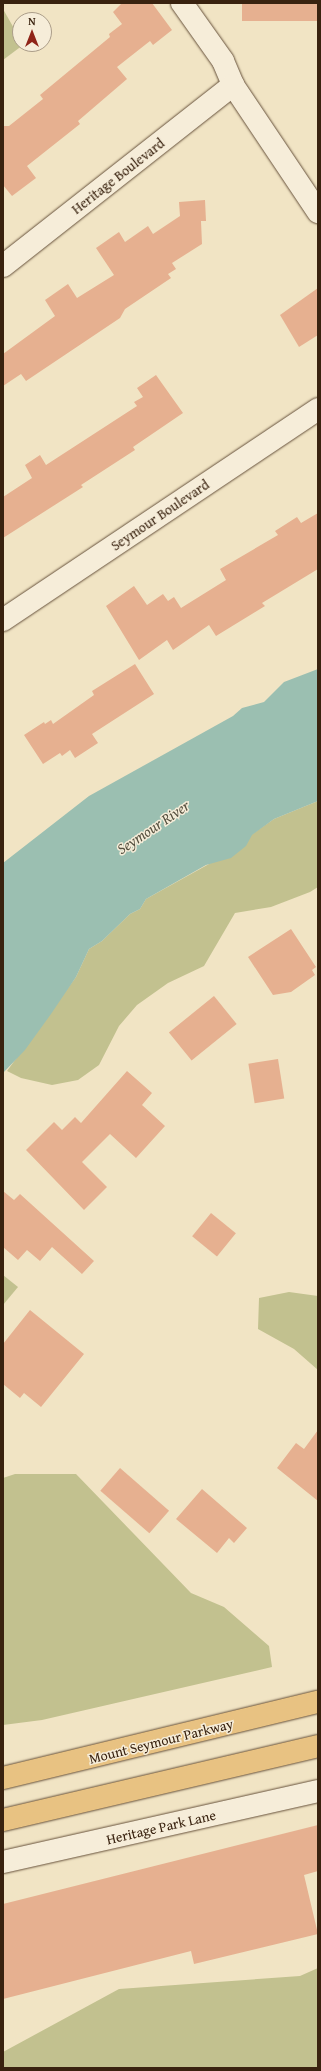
<!DOCTYPE html>
<style>
body{margin:0}
#map{position:relative;width:321px;height:2071px;overflow:hidden;background:#f1e4c4;font-family:"Gentium Book Plus",serif}
div>[style]{position:absolute}
[style*='--x']{left:calc(var(--x)*1px);top:calc(var(--y)*1px);width:calc(var(--w)*1px);rotate:calc(var(--a)*1deg)}
.green>*{inset:0;background:#c2c18f}
.water>*{inset:0;background:#9bbfb1}
.building>*{inset:0;background:#e6b090;transform-origin:0 0}
.roads{filter:drop-shadow(0 0 1px #67523c) drop-shadow(0 0 1px #67523c)}
.minor>*{height:22px;margin:-11px;padding:0 11px;transform-origin:11px;border-radius:11px;background:#f6edd9}
.major>*{height:22px;margin:-11px;padding:0 11px;transform-origin:11px;border-radius:11px;background:#e8c282}
span{translate:-50% -50%;white-space:nowrap;text-align:center;line-height:1.15;-webkit-text-stroke:3px #f6edd9;paint-order:stroke}
.street-label{font-size:14px;color:#39220f}
.water-label{font-size:15px;color:#565140;font-style:italic}
.frame{position:absolute;inset:0;border:4px solid #39220f;pointer-events:none}
.north{position:absolute;left:12px;top:12px;width:40px;height:40px;box-sizing:border-box;background:#f6edd9;border:1px solid #aa9c88;border-radius:50%;rotate:0deg;font-size:11px;font-weight:700;line-height:16px;text-align:center;color:#39220f}
.north::after{content:'';display:block;margin:auto;width:14px;height:18px;background:#8f2418;clip-path:polygon(50% 0,100% 100%,50% 72%,0 100%)}
</style>
<div id="map">
<div class="green">
<div style="clip-path:polygon(3px 9px,20px 39px,20px 44px,23px 45px,3px 60px)"></div>
<div style="clip-path:polygon(318px 801px,318px 887px,310px 892px,271px 907px,235px 913px,204px 966px,168px 983px,137px 1005px,119px 1026px,99px 1065px,78px 1080px,52px 1085px,21px 1078px,7px 1071px,76px 977px,89px 949px,102px 941px,130px 914px,140px 909px,146px 899px,209px 864px,274px 819px)"></div>
<div style="clip-path:polygon(3px 1275px,18px 1287px,3px 1305px)"></div>
<div style="clip-path:polygon(289px 1292px,318px 1296px,318px 1370px,294px 1349px,258px 1329px,259px 1298px)"></div>
<div style="clip-path:polygon(15px 1474px,76px 1474px,191px 1593px,224px 1607px,269px 1646px,272px 1667px,42px 1720px,3px 1725px,3px 1478px)"></div>
<div style="clip-path:polygon(318px 1968px,318px 2068px,3px 2068px,3px 2052px,119px 1989px,300px 1976px)"></div>
</div>
<div class="water">
<div style="clip-path:polygon(318px 669px,318px 801px,274px 819px,252px 835px,246px 846px,231px 858px,206px 865px,146px 899px,140px 909px,130px 914px,102px 941px,89px 949px,76px 977px,51px 1014px,25px 1050px,3px 1073px,3px 863px,89px 796px,233px 716px,242px 708px,264px 702px,284px 682px)"></div>
</div>
<div class="building">
<div style="clip-path:polygon(122px 3px,152px 3px,172px 30px,153px 45px,150px 41px,117px 67px,127px 79px,78px 121px,80px 124px,27px 166px,36px 178px,12px 196px,3px 185px,3px 126px,9px 126px,43px 99px,40px 95px,110px 37px,109px 34px,122px 24px,113px 12px)"></div>
<div style="left:242px;top:3px;width:76px;height:18px"></div>
<div style="clip-path:polygon(205px 200px,206px 221px,201px 221px,202px 244px,172px 263px,176px 269px,168px 274px,171px 278px,125px 309px,120px 318px,26px 381px,21px 374px,3px 386px,3px 354px,55px 316px,45px 300px,68px 284px,77px 298px,114px 275px,96px 248px,119px 232px,125px 242px,148px 226px,153px 234px,180px 216px,179px 202px)"></div>
<div style="clip-path:polygon(318px 288px,318px 335px,299px 347px,280px 315px)"></div>
<div style="clip-path:polygon(156px 375px,183px 413px,133px 447px,135px 450px,81px 485px,83px 487px,3px 538px,3px 497px,32px 478px,25px 465px,40px 455px,46px 465px,137px 406px,134px 402px,143px 397px,137px 388px)"></div>
<div style="clip-path:polygon(318px 513px,318px 569px,262px 603px,265px 606px,216px 636px,209px 625px,173px 650px,167px 640px,139px 660px,106px 606px,134px 586px,147px 605px,163px 594px,168px 601px,174px 597px,181px 608px,226px 580px,220px 569px,278px 535px,275px 531px,297px 517px,301px 523px)"></div>
<div style="clip-path:polygon(135px 664px,154px 694px,92px 734px,98px 743px,75px 758px,70px 750px,62px 756px,60px 753px,43px 764px,24px 735px,44px 722px,45px 724px,51px 720px,53px 724px,94px 695px,92px 691px)"></div>
<div style="clip-path:polygon(291px 929px,316px 967px,312px 970px,315px 975px,291px 992px,273px 995px,248px 957px)"></div>
<div style="left:214px;top:996px;width:36px;height:58px;rotate:51deg"></div>
<div style="left:278px;top:1059px;width:40px;height:30px;rotate:81deg"></div>
<div style="clip-path:polygon(127px 1071px,152px 1093px,142px 1105px,165px 1126px,136px 1158px,110px 1134px,82px 1162px,107px 1187px,84px 1210px,26px 1150px,54px 1122px,62px 1130px,75px 1117px,81px 1123px)"></div>
<div style="clip-path:polygon(3px 1191px,14px 1200px,20px 1194px,94px 1261px,82px 1274px,52px 1247px,40px 1261px,27px 1250px,18px 1260px,3px 1247px)"></div>
<div style="left:211px;top:1213px;width:32px;height:30px;rotate:39deg"></div>
<div style="clip-path:polygon(30px 1310px,84px 1354px,41px 1407px,24px 1393px,20px 1398px,3px 1384px,3px 1344px)"></div>
<div style="clip-path:polygon(318px 1430px,318px 1501px,277px 1468px,296px 1443px,304px 1449px)"></div>
<div style="left:120px;top:1468px;width:65px;height:30px;rotate:41deg"></div>
<div style="clip-path:polygon(202px 1489px,247px 1528px,234px 1543px,229px 1538px,217px 1553px,176px 1519px)"></div>
<div style="clip-path:polygon(318px 1825px,318px 1871px,304px 1875px,318px 1934px,194px 1964px,191px 1951px,3px 1999px,3px 1904px)"></div>
</div>
<div class="roads">
<div class="minor">
<div style="--x:182;--y:3;--w:71;--a:54.7"></div>
<div style="--x:223;--y:61;--w:26;--a:67"></div>
<div style="--x:233;--y:85;--w:153;--a:56.2"></div>
<div style="--x:3;--y:266;--w:293;--a:-38.2"></div>
<div style="--x:3;--y:620;--w:379;--a:-33.8"></div>
<div style="--x:3;--y:1862;--w:323;--a:-12.7"></div>
</div>
<div class="major">
<div style="--x:3;--y:1778;--w:324;--a:-13.6"></div>
<div style="--x:3;--y:1820;--w:324;--a:-13.2"></div>
</div>
</div>
<div class="street-label">
<span style="left:118px;top:176px;rotate:-38deg">Heritage Boulevard</span>
<span style="left:160px;top:515px;rotate:-34deg">Seymour Boulevard</span>
<span style="left:161px;top:1741px;rotate:-14deg">Mount Seymour Parkway</span>
<span style="left:161px;top:1827px;rotate:-13deg">Heritage Park Lane</span>
</div>
<div class="water-label">
<span style="left:153px;top:827px;rotate:-34deg">Seymour River</span>
</div>
<div class="frame"></div>
<div class="north">N</div>
</div>
